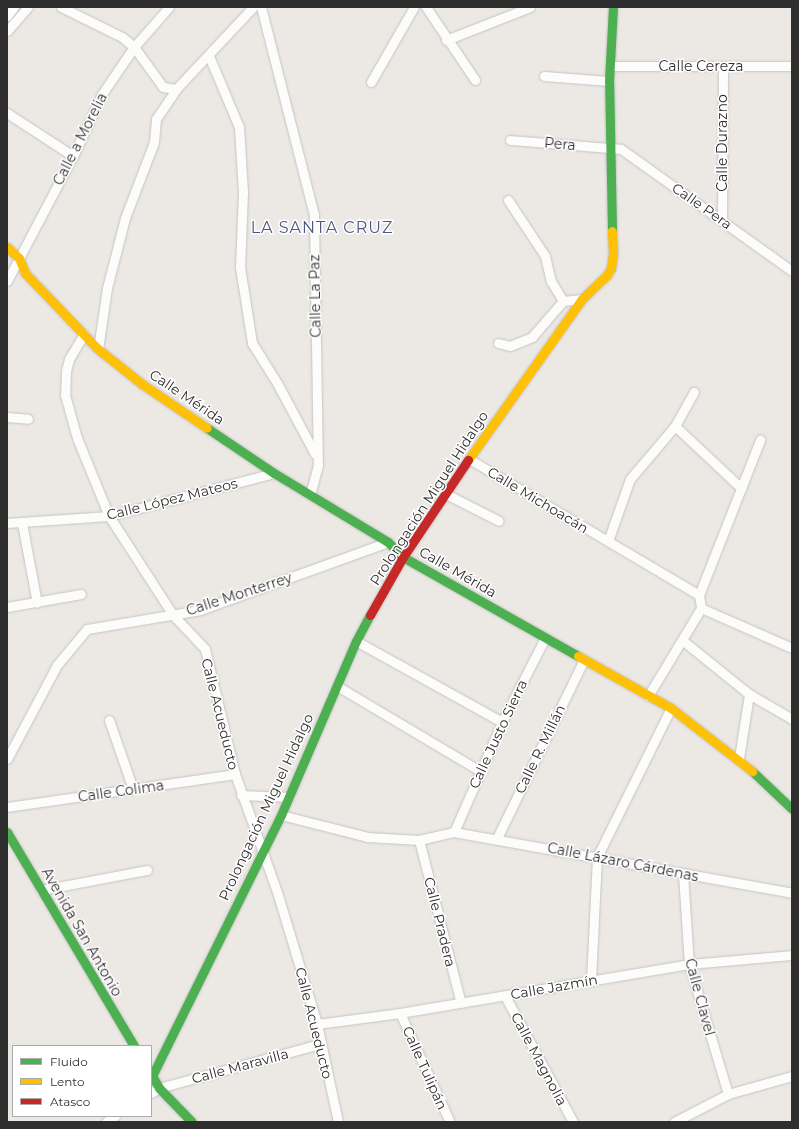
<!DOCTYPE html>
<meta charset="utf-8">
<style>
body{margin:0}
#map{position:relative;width:799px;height:1129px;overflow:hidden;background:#ece8e4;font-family:Montserrat,sans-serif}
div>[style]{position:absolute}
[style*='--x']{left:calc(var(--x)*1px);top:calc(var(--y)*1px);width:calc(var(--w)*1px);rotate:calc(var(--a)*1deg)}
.roads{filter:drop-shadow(0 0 1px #c5c4c5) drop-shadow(0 0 1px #c5c4c5)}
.street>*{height:9px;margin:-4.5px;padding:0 4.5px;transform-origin:4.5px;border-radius:4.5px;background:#fcfcfb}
.fast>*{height:9px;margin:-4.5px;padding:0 4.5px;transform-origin:4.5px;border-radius:4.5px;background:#4caf50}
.slow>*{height:9px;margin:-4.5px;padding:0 4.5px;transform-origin:4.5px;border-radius:4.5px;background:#ffc107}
.jam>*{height:9px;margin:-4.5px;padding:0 4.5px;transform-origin:4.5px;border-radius:4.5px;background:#c62828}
span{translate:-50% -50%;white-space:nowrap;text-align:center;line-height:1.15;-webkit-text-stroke:3px #fff;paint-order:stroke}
.street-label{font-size:14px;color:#2e2e2e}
.quarter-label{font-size:16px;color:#4d5680;letter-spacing:1px}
.frame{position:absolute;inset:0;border:8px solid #2e2e2e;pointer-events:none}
.legend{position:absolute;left:12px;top:1045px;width:140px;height:72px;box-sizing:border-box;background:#fff;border:1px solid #ababab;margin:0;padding:5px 7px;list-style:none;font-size:12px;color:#2e2e2e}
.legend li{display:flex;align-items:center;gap:8px;height:20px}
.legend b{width:20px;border:1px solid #ababab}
</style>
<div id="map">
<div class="roads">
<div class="street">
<div style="--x:61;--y:7;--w:68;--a:26.2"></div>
<div style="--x:122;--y:37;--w:16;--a:40"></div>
<div style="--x:134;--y:47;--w:49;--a:54.1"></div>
<div style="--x:163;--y:87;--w:13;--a:9"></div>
<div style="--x:261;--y:7;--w:215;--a:75.7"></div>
<div style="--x:314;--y:215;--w:250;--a:89.1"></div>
<div style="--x:318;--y:465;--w:30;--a:105"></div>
<div style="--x:426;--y:7;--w:88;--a:56.1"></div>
<div style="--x:7;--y:16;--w:11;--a:-52"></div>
<div style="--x:7;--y:31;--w:32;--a:-49"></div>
<div style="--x:446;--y:40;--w:90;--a:-21.4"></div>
<div style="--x:209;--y:56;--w:77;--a:67.1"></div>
<div style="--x:239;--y:127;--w:66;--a:86.5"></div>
<div style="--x:243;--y:193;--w:74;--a:92.3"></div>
<div style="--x:240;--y:267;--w:77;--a:81"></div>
<div style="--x:252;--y:343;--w:47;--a:58"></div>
<div style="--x:277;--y:383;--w:81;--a:61.8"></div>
<div style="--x:610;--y:66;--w:182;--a:0"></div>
<div style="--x:544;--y:76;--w:65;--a:4.4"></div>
<div style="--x:371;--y:82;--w:86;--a:-60.2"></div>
<div style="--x:7;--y:113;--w:79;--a:33.1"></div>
<div style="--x:510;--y:140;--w:111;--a:4.6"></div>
<div style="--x:621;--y:149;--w:210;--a:35.5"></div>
<div style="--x:508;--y:200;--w:67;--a:56.5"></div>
<div style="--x:545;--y:256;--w:26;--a:77"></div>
<div style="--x:551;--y:281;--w:23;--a:59"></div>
<div style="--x:722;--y:220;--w:153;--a:-89.6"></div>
<div style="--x:7;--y:281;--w:141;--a:-62.2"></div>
<div style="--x:73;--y:156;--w:68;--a:-64.9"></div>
<div style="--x:102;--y:94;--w:57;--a:-55.8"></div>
<div style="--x:134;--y:47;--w:53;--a:-48.8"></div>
<div style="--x:84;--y:334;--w:29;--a:121"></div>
<div style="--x:69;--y:359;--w:12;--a:104"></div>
<div style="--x:66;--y:371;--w:24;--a:92"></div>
<div style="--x:65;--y:395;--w:45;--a:74.4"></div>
<div style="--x:77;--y:438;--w:84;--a:67.7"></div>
<div style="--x:109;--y:516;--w:118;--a:57.1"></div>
<div style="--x:173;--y:615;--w:47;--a:46.7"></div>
<div style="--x:205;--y:649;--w:129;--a:76.5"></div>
<div style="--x:235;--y:774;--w:125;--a:70.4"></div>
<div style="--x:277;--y:892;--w:138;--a:73.1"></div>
<div style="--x:317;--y:1024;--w:100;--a:77.9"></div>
<div style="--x:498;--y:343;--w:12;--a:14"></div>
<div style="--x:510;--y:346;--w:24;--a:-22"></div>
<div style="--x:532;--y:337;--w:48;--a:-49.3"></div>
<div style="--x:563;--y:301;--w:19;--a:-6"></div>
<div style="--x:98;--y:349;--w:62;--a:-81.6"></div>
<div style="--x:107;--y:288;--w:72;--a:-75.6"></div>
<div style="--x:125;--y:218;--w:81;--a:-69.1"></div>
<div style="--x:154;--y:142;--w:23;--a:-85"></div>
<div style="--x:156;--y:119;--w:36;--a:-56"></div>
<div style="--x:176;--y:89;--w:112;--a:-46.8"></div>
<div style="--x:7;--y:417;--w:21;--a:5"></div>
<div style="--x:675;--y:426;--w:91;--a:43.2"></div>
<div style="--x:469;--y:459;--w:267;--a:30.6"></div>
<div style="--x:699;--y:595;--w:13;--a:81"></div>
<div style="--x:701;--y:608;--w:99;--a:23.7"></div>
<div style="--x:446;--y:494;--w:59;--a:27"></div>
<div style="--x:7;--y:523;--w:102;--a:-3.9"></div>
<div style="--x:109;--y:516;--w:171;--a:-14.6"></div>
<div style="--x:22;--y:523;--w:81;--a:79.4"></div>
<div style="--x:608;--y:541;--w:66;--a:-70.5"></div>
<div style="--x:630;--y:479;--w:70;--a:-49.7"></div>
<div style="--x:675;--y:426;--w:39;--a:-61"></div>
<div style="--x:699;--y:595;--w:167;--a:-68.5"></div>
<div style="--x:7;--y:607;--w:75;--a:-10"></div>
<div style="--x:682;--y:640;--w:86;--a:38.9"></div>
<div style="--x:749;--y:694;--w:50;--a:30.2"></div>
<div style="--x:356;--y:641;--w:167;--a:29"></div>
<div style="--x:337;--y:686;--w:166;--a:30.7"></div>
<div style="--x:648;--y:696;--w:103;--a:-58.9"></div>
<div style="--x:109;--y:720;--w:73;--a:70.8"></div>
<div style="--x:739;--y:758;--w:65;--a:-81.1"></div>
<div style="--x:7;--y:759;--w:106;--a:-62"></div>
<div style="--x:57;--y:665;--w:47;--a:-50.2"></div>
<div style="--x:87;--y:629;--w:115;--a:-9.5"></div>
<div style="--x:200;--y:610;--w:200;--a:-19.9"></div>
<div style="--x:241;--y:795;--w:48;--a:2.4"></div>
<div style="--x:7;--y:807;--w:230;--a:-8.2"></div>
<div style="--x:281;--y:815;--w:89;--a:14.3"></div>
<div style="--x:367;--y:837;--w:52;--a:3.3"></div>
<div style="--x:419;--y:840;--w:36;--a:-13"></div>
<div style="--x:454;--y:832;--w:343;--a:10.2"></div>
<div style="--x:454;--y:832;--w:120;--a:-66.4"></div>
<div style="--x:502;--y:722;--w:94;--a:-62.9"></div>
<div style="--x:497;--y:838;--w:198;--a:-64"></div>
<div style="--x:419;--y:840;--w:168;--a:75.6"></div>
<div style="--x:683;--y:874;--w:90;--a:86.2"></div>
<div style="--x:689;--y:964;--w:136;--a:73.3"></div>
<div style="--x:41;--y:890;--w:108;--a:-10.7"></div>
<div style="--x:591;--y:980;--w:123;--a:-87.2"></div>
<div style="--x:597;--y:857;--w:166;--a:-63.6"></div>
<div style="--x:505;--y:996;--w:143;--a:61.6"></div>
<div style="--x:400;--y:1013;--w:120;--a:65.4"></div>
<div style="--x:317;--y:1024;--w:84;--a:-7.5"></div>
<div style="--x:400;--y:1013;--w:293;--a:-9.6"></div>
<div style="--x:689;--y:964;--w:103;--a:-5"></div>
<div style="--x:151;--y:1093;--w:9;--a:-32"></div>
<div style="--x:159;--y:1088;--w:167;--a:-15.3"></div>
<div style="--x:106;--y:1122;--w:11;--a:-34"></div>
<div style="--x:674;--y:1122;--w:61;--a:-27.4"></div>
<div style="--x:728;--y:1094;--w:66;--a:-15.7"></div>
</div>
<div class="fast">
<div style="--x:612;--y:231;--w:150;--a:-91.1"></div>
<div style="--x:609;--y:81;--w:74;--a:-86.9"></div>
<div style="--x:207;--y:428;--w:81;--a:33.9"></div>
<div style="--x:274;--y:473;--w:133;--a:31.2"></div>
<div style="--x:388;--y:542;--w:21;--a:45"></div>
<div style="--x:403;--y:557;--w:201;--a:29.5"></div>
<div style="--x:752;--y:771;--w:55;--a:43.5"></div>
<div style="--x:7;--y:832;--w:249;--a:59.3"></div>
<div style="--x:151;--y:1074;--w:16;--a:60"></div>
<div style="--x:159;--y:1088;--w:47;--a:45.9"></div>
<div style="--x:152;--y:1076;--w:291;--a:-63.7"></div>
<div style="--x:281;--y:815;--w:189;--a:-66.7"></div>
<div style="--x:356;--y:641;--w:30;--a:-62"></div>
</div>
<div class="slow">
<div style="--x:7;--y:247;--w:16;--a:43"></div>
<div style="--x:19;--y:258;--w:16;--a:68"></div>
<div style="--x:25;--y:273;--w:105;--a:46.2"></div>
<div style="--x:98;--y:349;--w:56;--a:38.5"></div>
<div style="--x:142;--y:384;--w:78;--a:34.1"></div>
<div style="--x:468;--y:460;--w:197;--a:-54.7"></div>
<div style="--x:582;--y:299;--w:35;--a:-44"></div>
<div style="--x:607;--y:275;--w:8;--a:-60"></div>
<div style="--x:611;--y:268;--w:15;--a:-82"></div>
<div style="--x:613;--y:253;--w:22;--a:-93"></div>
<div style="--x:578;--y:656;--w:107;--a:29.2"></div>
<div style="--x:671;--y:708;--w:103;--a:37.9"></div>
</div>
<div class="jam">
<div style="--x:370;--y:615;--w:67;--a:-60.4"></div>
<div style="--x:403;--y:557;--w:117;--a:-56.2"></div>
</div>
</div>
<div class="street-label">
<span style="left:701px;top:66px">Calle Cereza</span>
<span style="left:80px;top:139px;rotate:-63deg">Calle a Morelia</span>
<span style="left:722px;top:143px;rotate:-90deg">Calle Durazno</span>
<span style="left:560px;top:144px;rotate:5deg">Pera</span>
<span style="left:702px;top:206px;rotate:35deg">Calle Pera</span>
<span style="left:315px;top:296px;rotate:-91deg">Calle La Paz</span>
<span style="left:187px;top:397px;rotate:34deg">Calle Mérida</span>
<span style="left:429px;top:498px;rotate:-57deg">Prolongación Miguel Hidalgo</span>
<span style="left:172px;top:499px;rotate:-14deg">Calle López Mateos</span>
<span style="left:538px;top:500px;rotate:31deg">Calle Michoacán</span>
<span style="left:458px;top:572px;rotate:30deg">Calle Mérida</span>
<span style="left:239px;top:594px;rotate:-18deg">Calle Monterrey</span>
<span style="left:220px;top:714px;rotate:76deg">Calle Acueducto</span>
<span style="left:498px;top:734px;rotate:-65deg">Calle Justo Sierra</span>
<span style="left:540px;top:749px;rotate:-64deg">Calle R. Millán</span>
<span style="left:121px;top:791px;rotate:-8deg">Calle Colima</span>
<span style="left:266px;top:807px;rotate:-65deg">Prolongación Miguel Hidalgo</span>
<span style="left:623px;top:862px;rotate:11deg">Calle Lázaro Cárdenas</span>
<span style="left:440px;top:922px;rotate:76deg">Calle Pradera</span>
<span style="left:82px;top:932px;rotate:60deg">Avenida San Antonio</span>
<span style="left:554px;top:987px;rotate:-10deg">Calle Jazmín</span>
<span style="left:700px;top:997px;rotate:75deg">Calle Clavel</span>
<span style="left:314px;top:1023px;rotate:76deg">Calle Acueducto</span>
<span style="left:539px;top:1059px;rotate:62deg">Calle Magnolia</span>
<span style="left:240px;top:1066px;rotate:-15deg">Calle Maravilla</span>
<span style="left:425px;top:1068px;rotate:66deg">Calle Tulipán</span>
</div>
<div class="quarter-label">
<span style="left:322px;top:228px">LA SANTA CRUZ</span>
</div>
<div class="frame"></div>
<ul class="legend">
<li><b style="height:5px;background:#4caf50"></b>Fluido</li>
<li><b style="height:5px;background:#ffc107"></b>Lento</li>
<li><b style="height:5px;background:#c62828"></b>Atasco</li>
</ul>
</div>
